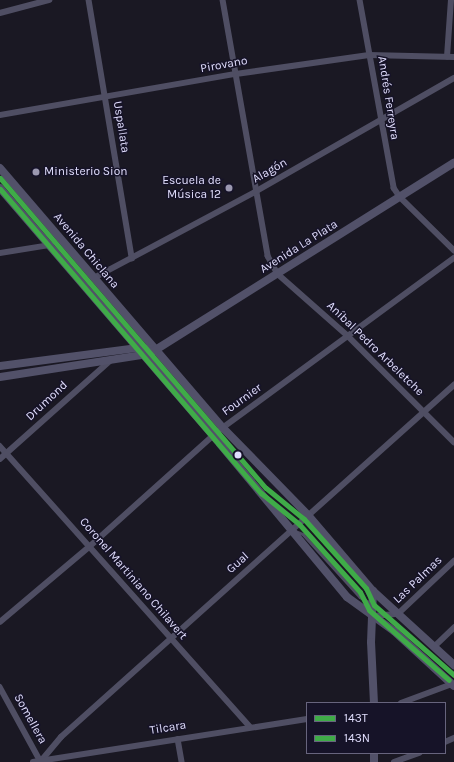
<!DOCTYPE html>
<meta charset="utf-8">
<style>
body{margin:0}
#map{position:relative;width:454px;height:762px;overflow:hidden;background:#1a1823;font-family:Karla,sans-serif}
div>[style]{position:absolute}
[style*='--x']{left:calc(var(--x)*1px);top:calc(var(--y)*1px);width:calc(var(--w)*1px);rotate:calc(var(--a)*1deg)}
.lane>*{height:2.5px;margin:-1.25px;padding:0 1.25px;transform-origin:1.25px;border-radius:1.25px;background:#4f4e63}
.street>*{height:5.5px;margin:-2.75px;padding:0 2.75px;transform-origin:2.75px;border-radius:2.75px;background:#4f4e63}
.secondary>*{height:8px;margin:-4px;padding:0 4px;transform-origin:4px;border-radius:4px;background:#525169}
.bus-1>*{height:5px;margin:-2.5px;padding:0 2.5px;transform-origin:2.5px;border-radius:2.5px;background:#3fab48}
.bus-2>*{height:5px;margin:-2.5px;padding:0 2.5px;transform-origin:2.5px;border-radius:2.5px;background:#3fab48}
.dots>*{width:11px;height:11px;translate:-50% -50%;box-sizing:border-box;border:2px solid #161328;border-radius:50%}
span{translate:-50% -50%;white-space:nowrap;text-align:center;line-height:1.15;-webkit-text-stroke:3px #161328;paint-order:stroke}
.street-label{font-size:12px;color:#e0ddfc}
.poi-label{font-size:12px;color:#e0ddfc}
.left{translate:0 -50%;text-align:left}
.right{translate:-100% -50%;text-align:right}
.legend{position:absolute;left:306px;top:702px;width:140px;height:52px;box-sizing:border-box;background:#161328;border:1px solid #67647d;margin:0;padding:5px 7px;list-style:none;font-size:12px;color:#e0ddfc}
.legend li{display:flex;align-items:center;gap:8px;height:20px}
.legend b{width:20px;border:1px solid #67647d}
</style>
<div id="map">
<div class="lane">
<div style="--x:0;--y:178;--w:221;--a:49.6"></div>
<div style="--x:150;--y:355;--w:176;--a:48.9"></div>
<div style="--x:266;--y:488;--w:49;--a:39.2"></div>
<div style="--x:304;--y:519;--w:81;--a:48"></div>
<div style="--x:295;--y:531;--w:9;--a:21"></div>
<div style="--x:303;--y:534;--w:85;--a:47.9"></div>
<div style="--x:360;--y:597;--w:13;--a:29"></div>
<div style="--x:365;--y:588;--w:10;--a:61"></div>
<div style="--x:375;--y:605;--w:106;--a:41.5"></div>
</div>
<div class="street">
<div style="--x:89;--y:0;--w:262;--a:80.5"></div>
<div style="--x:223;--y:0;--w:260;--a:80"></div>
<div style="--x:268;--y:256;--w:21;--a:61"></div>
<div style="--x:278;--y:274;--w:94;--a:41.5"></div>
<div style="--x:348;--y:336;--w:150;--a:45"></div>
<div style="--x:360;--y:0;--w:191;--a:79.7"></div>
<div style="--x:394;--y:188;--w:11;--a:56"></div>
<div style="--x:400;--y:197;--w:76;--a:44.5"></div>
<div style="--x:0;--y:13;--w:51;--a:-14.9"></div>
<div style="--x:447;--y:57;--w:57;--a:-86"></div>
<div style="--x:0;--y:115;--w:240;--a:-9.9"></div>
<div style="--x:236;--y:74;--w:134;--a:-8.1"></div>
<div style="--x:369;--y:55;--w:85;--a:1.3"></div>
<div style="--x:0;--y:253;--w:51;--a:-9.1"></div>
<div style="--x:94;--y:278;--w:183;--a:-28.1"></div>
<div style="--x:255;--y:192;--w:229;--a:-29.8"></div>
<div style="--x:0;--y:446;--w:376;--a:48.3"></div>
<div style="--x:0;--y:459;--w:147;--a:-41.7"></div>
<div style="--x:373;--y:616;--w:25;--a:-5"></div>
<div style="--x:398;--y:614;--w:77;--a:-43.4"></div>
<div style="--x:0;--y:622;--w:116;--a:-40.1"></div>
<div style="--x:89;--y:547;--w:172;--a:-41.9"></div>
<div style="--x:217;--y:432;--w:294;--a:-36.3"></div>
<div style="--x:434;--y:647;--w:28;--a:-44"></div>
<div style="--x:0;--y:687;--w:85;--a:61.3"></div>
<div style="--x:401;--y:703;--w:54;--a:-20.4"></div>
<div style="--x:178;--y:739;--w:23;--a:80"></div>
<div style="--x:445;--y:742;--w:10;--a:-24"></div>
<div style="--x:41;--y:761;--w:31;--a:-50"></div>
<div style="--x:61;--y:737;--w:528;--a:-41.85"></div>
<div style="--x:33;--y:762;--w:277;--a:-8.9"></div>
<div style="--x:394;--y:762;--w:27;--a:-20"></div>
</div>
<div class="secondary">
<div style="--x:0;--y:168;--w:343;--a:49.4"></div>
<div style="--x:223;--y:428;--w:122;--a:45.7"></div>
<div style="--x:308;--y:515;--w:100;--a:49.5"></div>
<div style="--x:373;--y:591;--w:110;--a:42.4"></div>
<div style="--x:0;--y:188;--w:338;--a:49.3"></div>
<div style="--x:220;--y:444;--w:199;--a:50.3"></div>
<div style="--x:347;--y:597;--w:58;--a:35.9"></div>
<div style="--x:394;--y:631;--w:81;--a:42.5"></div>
<div style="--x:0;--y:366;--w:137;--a:-7.5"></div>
<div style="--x:136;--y:348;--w:19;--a:3"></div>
<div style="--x:0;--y:377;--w:151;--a:-8.8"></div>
<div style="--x:149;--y:354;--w:360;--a:-32.1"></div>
<div style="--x:373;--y:591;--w:51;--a:92.2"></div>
<div style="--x:371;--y:642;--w:61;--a:87.2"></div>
<div style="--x:374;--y:762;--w:9;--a:-90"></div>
</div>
<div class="bus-1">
<div style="--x:0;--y:178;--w:408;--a:49.4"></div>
<div style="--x:266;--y:488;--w:49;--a:39.2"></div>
<div style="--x:304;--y:519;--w:93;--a:48.1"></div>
<div style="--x:366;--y:588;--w:19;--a:65"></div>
<div style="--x:374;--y:605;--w:106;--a:41.2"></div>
</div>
<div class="bus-2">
<div style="--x:0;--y:189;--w:401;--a:49.4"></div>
<div style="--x:261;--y:493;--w:49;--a:39.2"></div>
<div style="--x:299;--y:524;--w:91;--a:48.1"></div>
<div style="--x:360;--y:592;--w:20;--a:63"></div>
<div style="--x:369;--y:610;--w:106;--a:41.2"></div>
</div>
<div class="dots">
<div style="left:36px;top:172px;background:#9b98b0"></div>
<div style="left:229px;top:188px;background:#9b98b0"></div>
<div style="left:238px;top:455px;background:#e0ddfc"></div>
</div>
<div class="street-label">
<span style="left:224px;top:65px;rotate:-10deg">Pirovano</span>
<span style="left:388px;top:98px;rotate:81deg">Andrés Ferreyra</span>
<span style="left:121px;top:127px;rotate:81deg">Uspallata</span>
<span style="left:270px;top:171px;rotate:-30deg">Alagón</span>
<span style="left:299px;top:247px;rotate:-32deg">Avenida La Plata</span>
<span style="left:86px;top:251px;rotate:50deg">Avenida Chiclana</span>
<span style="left:375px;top:349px;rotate:44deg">Aníbal Pedro Arbeletche</span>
<span style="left:242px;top:400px;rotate:-36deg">Fournier</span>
<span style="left:47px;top:401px;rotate:-43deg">Drumond</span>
<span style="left:238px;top:563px;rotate:-42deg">Gual</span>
<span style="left:133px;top:579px;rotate:49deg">Coronel Martiniano Chilavert</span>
<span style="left:418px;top:580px;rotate:-44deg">Las Palmas</span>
<span style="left:30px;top:719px;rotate:61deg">Somellera</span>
<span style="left:168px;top:728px;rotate:-9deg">Tilcara</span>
</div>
<div class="poi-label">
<span class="left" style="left:44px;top:172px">Ministerio Sion</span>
<span class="right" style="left:221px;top:188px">Escuela de<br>Música 12</span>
</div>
<ul class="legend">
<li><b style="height:5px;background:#3fab48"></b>143T</li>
<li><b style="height:5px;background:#3fab48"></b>143N</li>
</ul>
</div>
